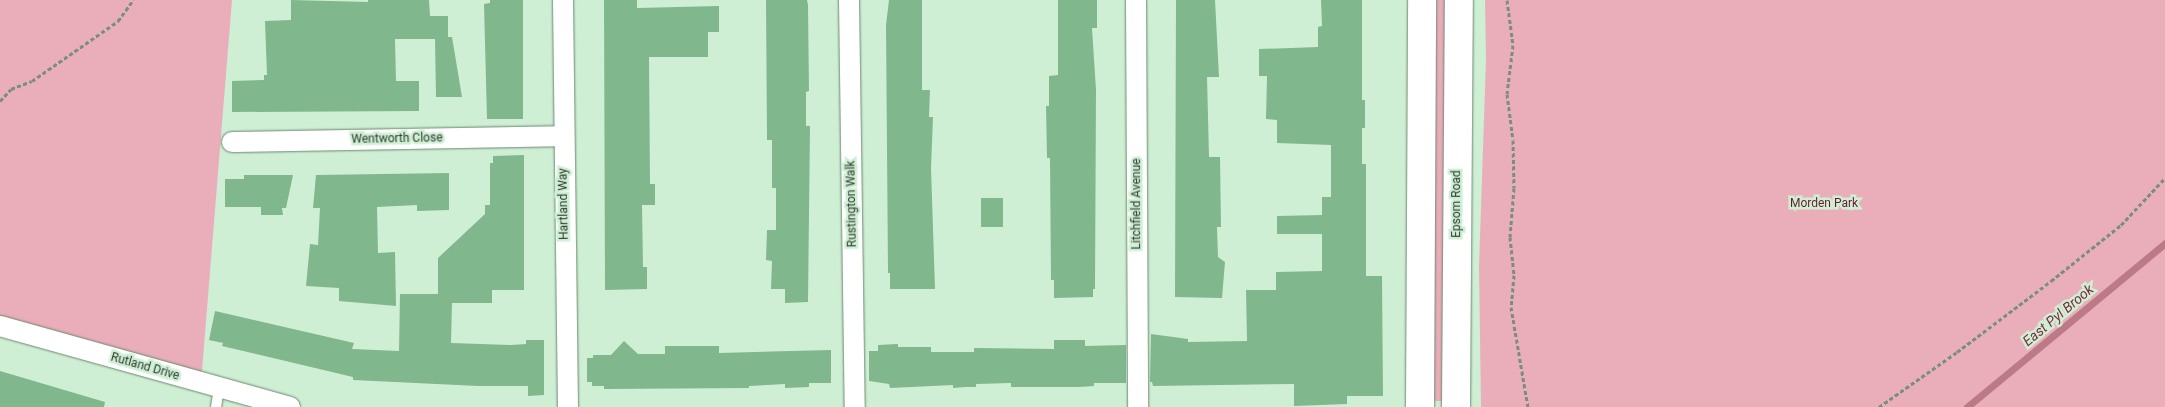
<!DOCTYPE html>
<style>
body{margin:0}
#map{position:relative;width:2165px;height:407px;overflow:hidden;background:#cfefd4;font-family:Roboto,sans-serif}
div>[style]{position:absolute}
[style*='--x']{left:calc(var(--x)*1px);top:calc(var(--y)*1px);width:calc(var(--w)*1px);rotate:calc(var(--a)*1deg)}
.green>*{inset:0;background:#eaadba}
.stream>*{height:7px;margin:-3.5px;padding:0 3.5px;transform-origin:3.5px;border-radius:3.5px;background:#bc7a88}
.building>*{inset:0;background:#81b78c;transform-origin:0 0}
.path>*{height:3px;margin-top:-1.5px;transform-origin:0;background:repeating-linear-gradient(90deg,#798f7d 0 4px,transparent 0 6.5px)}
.roads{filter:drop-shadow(0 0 1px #6c8971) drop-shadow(0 0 1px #6c8971)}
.lane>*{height:10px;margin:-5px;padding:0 5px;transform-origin:5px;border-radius:5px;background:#fff}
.street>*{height:20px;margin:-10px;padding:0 10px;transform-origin:10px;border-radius:10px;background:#fff}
.highway>*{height:28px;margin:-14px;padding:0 14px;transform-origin:14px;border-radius:14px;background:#fff}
span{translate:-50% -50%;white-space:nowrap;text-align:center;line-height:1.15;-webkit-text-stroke:5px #cfefd4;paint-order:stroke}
.street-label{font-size:12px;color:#2e3a30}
.park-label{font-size:12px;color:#6a1b34}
.water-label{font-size:14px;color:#7b2a42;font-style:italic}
</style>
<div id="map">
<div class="green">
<div style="clip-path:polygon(0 0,232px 0,201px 383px,0 326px)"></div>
<div style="clip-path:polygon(1436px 0,1448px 0,1442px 401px,1434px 401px)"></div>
<div style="clip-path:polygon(1485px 0,2165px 0,2165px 407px,1481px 407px,1479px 267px,1486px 59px)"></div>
</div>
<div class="stream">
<div style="--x:1967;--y:407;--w:257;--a:-39.6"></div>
</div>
<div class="building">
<div style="clip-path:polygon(291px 0,368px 2px,368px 0,429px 0,430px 16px,448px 16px,448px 37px,452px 37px,462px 97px,436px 97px,435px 39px,395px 39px,396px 81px,419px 81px,419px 111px,232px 112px,232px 81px,264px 80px,264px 75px,267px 75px,265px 21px,291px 20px)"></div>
<div style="clip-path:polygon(490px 0,523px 0,523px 119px,487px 119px,484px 4px,490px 3px)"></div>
<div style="clip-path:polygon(604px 0,637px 0,637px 8px,719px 6px,719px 32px,708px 32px,708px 57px,649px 57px,650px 184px,655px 184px,655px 205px,642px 205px,643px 267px,647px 267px,647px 289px,605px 290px)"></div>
<div style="clip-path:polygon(766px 0,807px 0,808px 5px,809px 91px,806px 92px,806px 126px,810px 126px,808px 302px,785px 303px,785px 289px,771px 289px,772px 261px,766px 260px,767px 230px,776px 230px,776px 188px,772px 188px,772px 140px,767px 140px)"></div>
<div style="clip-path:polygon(889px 0,922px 0,922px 90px,930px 90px,929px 117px,933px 117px,931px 168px,935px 289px,890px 289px,890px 273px,888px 273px,886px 25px)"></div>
<div style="clip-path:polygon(1058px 0,1097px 0,1097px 28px,1092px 28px,1096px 90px,1095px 289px,1093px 289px,1093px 297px,1054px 298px,1054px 280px,1051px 280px,1050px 158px,1047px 158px,1046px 106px,1049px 106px,1049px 76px,1058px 75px)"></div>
<div style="clip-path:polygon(1176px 0,1215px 0,1219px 77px,1207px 77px,1208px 116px,1209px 157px,1220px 157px,1221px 227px,1217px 227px,1218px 257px,1225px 262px,1222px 298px,1175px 297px)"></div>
<div style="clip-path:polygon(1321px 0,1362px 0,1362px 100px,1365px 100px,1365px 128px,1362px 128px,1362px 164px,1366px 164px,1366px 276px,1382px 276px,1383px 396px,1347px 396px,1347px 404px,1294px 406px,1294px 384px,1153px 386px,1152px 382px,1150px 382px,1151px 334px,1188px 339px,1188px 342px,1247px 341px,1246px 290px,1276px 290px,1276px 272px,1322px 271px,1322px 234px,1277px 234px,1277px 216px,1322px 215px,1322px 197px,1331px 197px,1331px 145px,1277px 143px,1277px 120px,1266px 119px,1267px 76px,1259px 76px,1259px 49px,1318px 47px,1318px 27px,1322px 26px)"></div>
<div style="clip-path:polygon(524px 155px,524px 290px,492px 290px,492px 303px,452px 303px,451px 343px,511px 345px,526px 344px,526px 340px,544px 340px,544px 395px,528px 396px,528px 386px,478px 386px,353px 380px,353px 377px,222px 346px,223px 343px,209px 340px,215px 311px,354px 343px,352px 349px,399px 351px,400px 294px,438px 294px,438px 258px,485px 214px,485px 205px,490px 205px,490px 163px,493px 163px,493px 156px)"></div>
<div style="clip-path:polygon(449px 173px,449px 210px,417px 211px,417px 205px,377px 207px,378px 253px,395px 252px,396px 306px,339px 301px,339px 288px,306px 286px,310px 244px,318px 245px,320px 208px,313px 208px,316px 175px)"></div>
<div style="clip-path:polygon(244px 175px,293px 175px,286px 208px,282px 208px,283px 215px,261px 215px,261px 207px,225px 207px,225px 179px,244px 179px)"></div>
<div style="left:981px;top:198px;width:22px;height:29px"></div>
<div style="clip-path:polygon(1054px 340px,1085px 340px,1085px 346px,1126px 345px,1126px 383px,1094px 383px,1094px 386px,1079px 387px,1011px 387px,1011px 383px,976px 384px,976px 387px,965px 387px,953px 388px,953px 385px,890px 388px,889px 384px,869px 381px,869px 351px,878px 351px,878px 345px,898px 344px,898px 347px,931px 347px,931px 352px,974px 352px,974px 348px,1054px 349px)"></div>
<div style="clip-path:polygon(624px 341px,638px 354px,665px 354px,665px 346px,719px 346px,719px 353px,831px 350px,831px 383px,809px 383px,809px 387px,785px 388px,785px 384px,749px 386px,749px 388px,604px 389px,604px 386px,592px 386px,592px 382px,587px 382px,587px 358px,593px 358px,593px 355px,611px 355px)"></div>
<div style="clip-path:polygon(0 371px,105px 402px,104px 407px,0 407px)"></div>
</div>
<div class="path">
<div style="--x:1507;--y:0;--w:45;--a:82.4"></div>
<div style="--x:1513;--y:45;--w:49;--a:97"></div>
<div style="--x:1507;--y:94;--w:46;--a:82.6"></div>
<div style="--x:1513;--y:140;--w:48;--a:88.8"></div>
<div style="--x:1514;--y:188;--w:49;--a:94.7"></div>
<div style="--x:1510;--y:237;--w:38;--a:84"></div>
<div style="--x:1514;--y:275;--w:32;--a:95"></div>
<div style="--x:1511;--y:307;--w:101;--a:80.4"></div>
<div style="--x:0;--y:101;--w:16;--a:-47"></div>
<div style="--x:11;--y:89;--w:22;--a:-21"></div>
<div style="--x:32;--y:81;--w:105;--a:-34.9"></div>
<div style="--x:118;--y:21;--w:26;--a:-54"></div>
<div style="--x:1879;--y:407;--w:95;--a:-35.2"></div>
<div style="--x:1957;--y:352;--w:118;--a:-37.1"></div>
<div style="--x:2051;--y:281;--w:90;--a:-38.7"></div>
<div style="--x:2121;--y:225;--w:64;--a:-46.9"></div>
</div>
<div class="roads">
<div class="lane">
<div style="--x:216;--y:407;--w:19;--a:-81"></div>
</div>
<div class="street">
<div style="--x:563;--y:0;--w:407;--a:89.3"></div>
<div style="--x:849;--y:0;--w:407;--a:89.2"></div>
<div style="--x:1136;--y:0;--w:407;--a:89.7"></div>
<div style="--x:232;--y:142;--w:331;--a:-1"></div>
<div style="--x:0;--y:326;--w:301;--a:15.6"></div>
</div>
<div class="highway">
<div style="--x:1420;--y:407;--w:407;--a:-89.7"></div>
<div style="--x:1456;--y:407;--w:407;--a:-89.6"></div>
</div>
</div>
<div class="street-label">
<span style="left:397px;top:139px;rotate:-1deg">Wentworth Close</span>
<span style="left:564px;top:204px;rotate:-91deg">Hartland Way</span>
<span style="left:852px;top:204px;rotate:-91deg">Rustington Walk</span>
<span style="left:1137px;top:204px;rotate:-90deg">Litchfield Avenue</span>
<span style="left:1457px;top:204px;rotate:-90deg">Epsom Road</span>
<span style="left:145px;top:367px;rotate:16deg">Rutland Drive</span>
</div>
<div class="park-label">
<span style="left:1824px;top:204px">Morden Park</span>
</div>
<div class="water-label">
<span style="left:2058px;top:315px;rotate:-40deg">East Pyl Brook</span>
</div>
</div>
